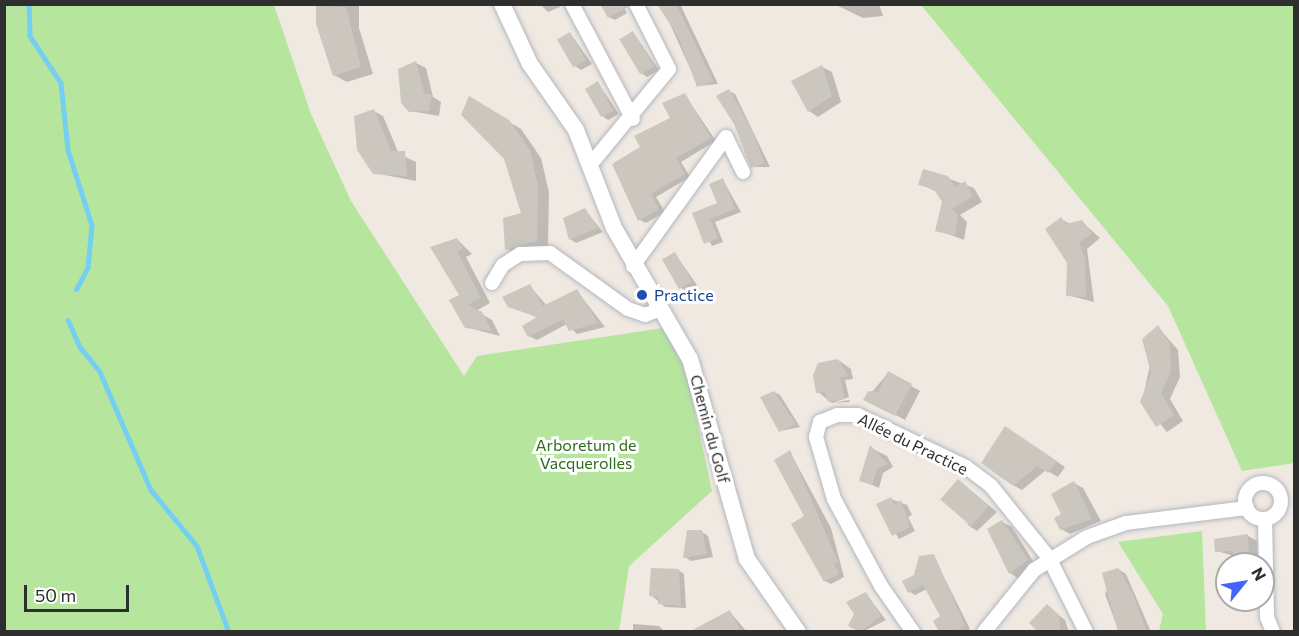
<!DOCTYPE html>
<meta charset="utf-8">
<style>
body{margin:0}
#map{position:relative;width:1299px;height:636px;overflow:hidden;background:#efe9e1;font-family:Commissioner,sans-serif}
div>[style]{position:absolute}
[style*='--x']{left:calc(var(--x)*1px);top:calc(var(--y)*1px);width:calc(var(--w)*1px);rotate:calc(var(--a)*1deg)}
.green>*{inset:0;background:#b6e59e}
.shadow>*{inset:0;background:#0003}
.stream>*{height:4.5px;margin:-2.25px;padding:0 2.25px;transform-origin:2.25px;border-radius:2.25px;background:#75cff0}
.building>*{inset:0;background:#cbc7bf;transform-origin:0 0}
.roads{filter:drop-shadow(0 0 2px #b4b7c1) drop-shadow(0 0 2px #b4b7c1)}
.minor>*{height:14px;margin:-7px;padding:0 7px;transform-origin:7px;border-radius:7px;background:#fff}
.minor>.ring{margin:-7px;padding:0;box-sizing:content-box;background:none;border:14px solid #fff;border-radius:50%}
.tertiary>*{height:16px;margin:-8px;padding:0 8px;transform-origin:8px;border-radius:8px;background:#fff}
.dots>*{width:16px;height:16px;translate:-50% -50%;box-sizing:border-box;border:3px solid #fff;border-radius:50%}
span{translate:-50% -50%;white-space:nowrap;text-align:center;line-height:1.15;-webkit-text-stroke:6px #fff;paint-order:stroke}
.transit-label{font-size:16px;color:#164399}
.left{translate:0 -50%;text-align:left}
.street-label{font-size:16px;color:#2e2e2e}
.park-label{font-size:16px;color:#2c6e1b}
.frame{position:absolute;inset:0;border:6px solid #2e2e2e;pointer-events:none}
.north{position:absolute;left:1215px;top:552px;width:60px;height:60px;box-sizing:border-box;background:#fff;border:2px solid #ababab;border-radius:50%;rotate:60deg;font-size:16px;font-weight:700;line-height:24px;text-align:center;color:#2e2e2e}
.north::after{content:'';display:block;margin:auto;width:21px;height:27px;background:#4264fb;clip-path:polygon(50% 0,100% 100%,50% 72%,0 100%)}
.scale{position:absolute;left:24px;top:585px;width:105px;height:27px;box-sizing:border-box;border:3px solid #2e2e2e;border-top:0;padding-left:8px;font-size:18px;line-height:21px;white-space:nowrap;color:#2e2e2e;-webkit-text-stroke:4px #fff;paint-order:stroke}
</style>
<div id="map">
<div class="green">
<div style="clip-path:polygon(4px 5px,274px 5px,311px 114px,351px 201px,464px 376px,477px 356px,663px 328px,685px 366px,712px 491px,629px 566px,619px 631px,5px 631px)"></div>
<div style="clip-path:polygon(921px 5px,1294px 5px,1294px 463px,1242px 471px,1168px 306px)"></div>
<div style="clip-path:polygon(1202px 531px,1206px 631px,1159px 631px,1163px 614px,1118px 542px)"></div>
</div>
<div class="shadow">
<div style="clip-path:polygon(318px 4px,359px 4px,359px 28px,373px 74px,347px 82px,334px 75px,318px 24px)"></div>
<div style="clip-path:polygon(540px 4px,558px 4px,560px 7px,548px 12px)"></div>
<div style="clip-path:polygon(622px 4px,627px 13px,615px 20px,609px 17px)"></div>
<div style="clip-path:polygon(661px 4px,680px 4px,718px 84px,698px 86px)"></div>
<div style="clip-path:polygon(834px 4px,879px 4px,883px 16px,863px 18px)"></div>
<div style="clip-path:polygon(633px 32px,659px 70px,647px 77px,641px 73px)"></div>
<div style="clip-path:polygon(570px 33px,592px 64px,581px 70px,575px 66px)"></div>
<div style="clip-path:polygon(416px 63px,426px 68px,433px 97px,441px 102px,439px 116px,410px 111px)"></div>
<div style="clip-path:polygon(822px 67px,832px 72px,841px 102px,818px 117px,809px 111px)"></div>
<div style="clip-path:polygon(598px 83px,619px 114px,608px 120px,602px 116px)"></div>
<div style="clip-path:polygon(729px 91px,735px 94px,770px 167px,752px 167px)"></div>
<div style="clip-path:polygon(685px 95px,716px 141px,681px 162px,690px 177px,656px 197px,665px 212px,646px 223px,640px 220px,642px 148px,672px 119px)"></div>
<div style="clip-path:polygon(469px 98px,521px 129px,541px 158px,549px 192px,548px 248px,518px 255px,507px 249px,523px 214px,505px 158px)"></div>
<div style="clip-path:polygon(374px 111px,383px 116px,399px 154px,416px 162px,416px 181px,374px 173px)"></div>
<div style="clip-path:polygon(947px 178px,974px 188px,982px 202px,960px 215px,967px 222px,964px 240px,937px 230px,943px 202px,937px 192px,920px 184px)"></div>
<div style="clip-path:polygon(723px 180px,741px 212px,715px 222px,723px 242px,712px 246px,694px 214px,719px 204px)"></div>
<div style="clip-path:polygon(585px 210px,603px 232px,576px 243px,570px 239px)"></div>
<div style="clip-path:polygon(1061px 219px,1070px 224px,1082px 222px,1100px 238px,1087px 249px,1094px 302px,1067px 295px,1069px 262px)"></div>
<div style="clip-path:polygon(457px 239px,472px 254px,466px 257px,490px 303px,476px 311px,492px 320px,500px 336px,469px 328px,461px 295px,432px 248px)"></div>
<div style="clip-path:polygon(675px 254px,697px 285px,686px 291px,680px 287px)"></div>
<div style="clip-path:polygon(529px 285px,547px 306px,577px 291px,605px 327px,577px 334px,567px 324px,537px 340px,529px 336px,538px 318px,509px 305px)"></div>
<div style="clip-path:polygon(1158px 327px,1178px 350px,1180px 377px,1170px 399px,1183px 421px,1167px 432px,1142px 402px)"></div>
<div style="clip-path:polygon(838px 360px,851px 369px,853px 379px,845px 380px,849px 397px,832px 403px,818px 392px)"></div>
<div style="clip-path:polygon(888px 373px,920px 391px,905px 420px,866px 399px)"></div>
<div style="clip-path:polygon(774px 392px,780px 395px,800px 427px,780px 431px)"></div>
<div style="clip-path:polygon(849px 400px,850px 402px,832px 403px)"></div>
<div style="clip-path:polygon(1014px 433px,1065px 467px,1058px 477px,1046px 470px,1022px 490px,1013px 485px)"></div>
<div style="clip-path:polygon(871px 448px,887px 456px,893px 467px,883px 473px,879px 488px,861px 480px)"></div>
<div style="clip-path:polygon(790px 452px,831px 528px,844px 577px,831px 584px,825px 581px)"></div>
<div style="clip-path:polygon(959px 481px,997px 512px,977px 531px,968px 525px)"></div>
<div style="clip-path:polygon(1074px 483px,1083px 488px,1101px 521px,1070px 534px,1061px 529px)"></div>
<div style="clip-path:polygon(891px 499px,907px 505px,912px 515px,908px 517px,915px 531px,899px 539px,878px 504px)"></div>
<div style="clip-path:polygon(1002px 522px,1012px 527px,1036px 566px,1019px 579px,1010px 573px)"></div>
<div style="clip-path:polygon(702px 532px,708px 536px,713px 557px,691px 561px,685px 557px)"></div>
<div style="clip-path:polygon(1248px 536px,1257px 541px,1258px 564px,1235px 564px,1235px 556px,1216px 551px)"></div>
<div style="clip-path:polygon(933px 555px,970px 629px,966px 632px,940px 632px,942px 616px,927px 589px,915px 595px,910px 592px)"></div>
<div style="clip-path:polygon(1118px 569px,1126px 574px,1151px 632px,1119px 632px,1105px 594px)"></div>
<div style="clip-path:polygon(678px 570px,684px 574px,686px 608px,665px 607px,651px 595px)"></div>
<div style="clip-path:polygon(866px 594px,886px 620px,862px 632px,850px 625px)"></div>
<div style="clip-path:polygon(1047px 606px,1065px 620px,1069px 632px,1041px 632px)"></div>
<div style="clip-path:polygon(730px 612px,747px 632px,707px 632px)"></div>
<div style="clip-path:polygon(633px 624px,659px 626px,665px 632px,633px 632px)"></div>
</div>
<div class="stream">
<div style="--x:29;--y:4;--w:32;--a:88"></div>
<div style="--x:30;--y:36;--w:56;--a:56.6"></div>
<div style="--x:61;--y:83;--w:67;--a:84"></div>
<div style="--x:68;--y:150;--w:79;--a:72.3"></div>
<div style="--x:92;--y:225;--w:43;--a:95.3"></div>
<div style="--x:88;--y:268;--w:24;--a:118"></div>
<div style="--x:68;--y:320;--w:30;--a:66"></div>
<div style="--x:80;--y:347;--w:32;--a:51"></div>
<div style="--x:100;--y:372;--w:129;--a:66.6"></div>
<div style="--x:151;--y:490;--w:72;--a:50.6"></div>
<div style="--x:197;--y:546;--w:92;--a:69.6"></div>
</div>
<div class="building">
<div style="clip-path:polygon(600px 4px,627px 4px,628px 7px,608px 18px)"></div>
<div style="clip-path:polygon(657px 4px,676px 4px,713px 81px,697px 87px,679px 38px)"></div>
<div style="clip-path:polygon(316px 6px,346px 7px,361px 67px,333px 76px,316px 24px)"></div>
<div style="left:633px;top:31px;width:41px;height:16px;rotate:59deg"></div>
<div style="left:570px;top:32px;width:32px;height:15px;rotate:60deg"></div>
<div style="clip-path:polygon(416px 61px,424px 93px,432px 95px,429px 111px,409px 112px,401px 103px,398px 69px)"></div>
<div style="clip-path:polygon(822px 65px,832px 96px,808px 112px,791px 81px)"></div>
<div style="clip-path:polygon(598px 81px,613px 111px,601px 117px,585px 89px)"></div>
<div style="clip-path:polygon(729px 89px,751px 128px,765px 163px,751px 168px,734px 124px,716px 96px)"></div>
<div style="clip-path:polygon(685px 93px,711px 138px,676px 158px,685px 174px,651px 194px,659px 209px,638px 221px,612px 164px,640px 147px,634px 136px,670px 118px,662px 103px)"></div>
<div style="clip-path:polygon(469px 96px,509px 120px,530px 150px,538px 185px,537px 241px,505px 250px,503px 218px,521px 213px,504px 159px,461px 115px)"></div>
<div style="clip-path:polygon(374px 109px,391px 151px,405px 151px,407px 176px,373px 174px,357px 150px,354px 116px)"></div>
<div style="clip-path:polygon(923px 169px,948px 176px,955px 187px,965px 181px,973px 196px,952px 209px,958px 215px,955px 236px,935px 231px,942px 202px,934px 189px,918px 185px)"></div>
<div style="clip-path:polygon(723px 178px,735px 209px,710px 219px,718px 238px,704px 244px,692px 213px,717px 203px,709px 184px)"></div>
<div style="clip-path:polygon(585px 208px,598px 228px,569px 240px,563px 218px)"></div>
<div style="clip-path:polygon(1061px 217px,1066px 224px,1082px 220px,1092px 233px,1079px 243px,1085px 258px,1086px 297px,1066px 296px,1067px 263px,1045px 229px)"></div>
<div style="clip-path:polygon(457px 238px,463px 248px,457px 251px,481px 298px,468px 305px,482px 312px,492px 331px,465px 328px,449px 300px,459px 295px,430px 247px)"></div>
<div style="left:675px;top:252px;width:34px;height:15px;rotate:60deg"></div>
<div style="clip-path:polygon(530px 284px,543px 306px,577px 289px,598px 323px,569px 331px,563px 319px,528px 337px,522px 326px,537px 317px,508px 307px,502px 297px)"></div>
<div style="clip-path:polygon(1158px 325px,1170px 344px,1171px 372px,1161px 393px,1174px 415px,1156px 427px,1140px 402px,1151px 373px,1142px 339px)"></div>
<div style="clip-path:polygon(838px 359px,848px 376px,840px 377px,845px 399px,828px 402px,825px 392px,816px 393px,813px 375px,818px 363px)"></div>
<div style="clip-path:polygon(888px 371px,912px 384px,895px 416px,863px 400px,868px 391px,878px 392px)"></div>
<div style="clip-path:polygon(774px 391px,796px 424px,779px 432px,760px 397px)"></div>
<div style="clip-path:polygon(1005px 426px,1057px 461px,1048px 473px,1037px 466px,1013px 486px,981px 463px)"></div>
<div style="clip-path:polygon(870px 445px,888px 464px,877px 469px,872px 485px,859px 481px)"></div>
<div style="clip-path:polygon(790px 450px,838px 562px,834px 564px,839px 574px,824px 582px,791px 524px,804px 516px,774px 460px)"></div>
<div style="left:958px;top:479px;width:41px;height:27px;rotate:41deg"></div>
<div style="clip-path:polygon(1074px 481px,1092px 519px,1060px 530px,1054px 518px,1061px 514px,1051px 494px)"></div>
<div style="clip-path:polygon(891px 497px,894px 504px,901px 500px,910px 527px,892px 536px,876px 504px)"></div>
<div style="clip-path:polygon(1002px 520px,1028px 560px,1009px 574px,987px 529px)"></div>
<div style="clip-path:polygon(687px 530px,702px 530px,707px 554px,683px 558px)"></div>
<div style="clip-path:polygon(1248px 534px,1249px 564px,1234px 564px,1233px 551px,1215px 552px,1214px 539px)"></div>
<div style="clip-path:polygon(934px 554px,965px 626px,954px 632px,939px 632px,933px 621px,940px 616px,923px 585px,908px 593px,902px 581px,914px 575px,919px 556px)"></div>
<div style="clip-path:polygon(651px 568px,679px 569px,681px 606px,658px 604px,658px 597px,649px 596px)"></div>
<div style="clip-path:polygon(1118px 568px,1133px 594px,1147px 632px,1118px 632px,1102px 573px)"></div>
<div style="clip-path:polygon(866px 592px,881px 616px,860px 632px,848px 626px,854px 614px,846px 602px)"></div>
<div style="clip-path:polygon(1047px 604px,1059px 615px,1060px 632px,1038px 632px,1029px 623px)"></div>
<div style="clip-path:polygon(730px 610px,741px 632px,689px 632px)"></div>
</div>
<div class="roads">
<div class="minor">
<div style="--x:572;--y:4;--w:130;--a:62.1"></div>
<div style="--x:590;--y:165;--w:124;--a:-50.5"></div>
<div style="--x:669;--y:69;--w:73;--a:-116.9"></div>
<div style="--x:633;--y:266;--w:159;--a:-54.2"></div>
<div style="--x:726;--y:137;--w:39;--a:64"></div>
<div style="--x:492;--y:283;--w:21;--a:-59"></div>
<div style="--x:503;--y:265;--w:20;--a:-33"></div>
<div style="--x:520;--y:254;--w:30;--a:-2"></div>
<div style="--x:550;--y:253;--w:96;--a:35.7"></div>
<div style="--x:628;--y:309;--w:18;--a:19"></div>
<div style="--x:645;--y:315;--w:17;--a:-21"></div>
<div class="ring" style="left:1245px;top:483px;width:22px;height:22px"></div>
<div style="--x:1265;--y:519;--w:98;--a:88.8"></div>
<div style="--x:1267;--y:617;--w:16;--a:68"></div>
<div style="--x:913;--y:632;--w:56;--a:-124.8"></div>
<div style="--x:881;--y:586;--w:99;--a:-118.4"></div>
<div style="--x:834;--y:499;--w:65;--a:-106.2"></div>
<div style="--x:816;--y:437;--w:16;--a:-75"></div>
<div style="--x:820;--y:422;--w:18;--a:-22"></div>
<div style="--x:837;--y:415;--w:21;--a:0"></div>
<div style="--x:858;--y:415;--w:120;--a:25.7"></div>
<div style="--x:966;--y:467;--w:31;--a:37"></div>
<div style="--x:991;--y:486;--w:92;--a:51.1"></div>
<div style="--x:1049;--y:558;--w:83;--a:63.4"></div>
<div style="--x:984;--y:632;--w:80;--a:-51.1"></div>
<div style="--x:1034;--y:570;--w:62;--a:-31.9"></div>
<div style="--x:1087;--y:537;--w:41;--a:-19.7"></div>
<div style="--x:1126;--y:523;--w:122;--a:-7.1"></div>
</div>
<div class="tertiary">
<div style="--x:502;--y:4;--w:66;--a:65"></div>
<div style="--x:530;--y:64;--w:80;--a:55.1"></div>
<div style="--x:576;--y:130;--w:105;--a:68.8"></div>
<div style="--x:614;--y:228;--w:151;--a:59.9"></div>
<div style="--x:690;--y:359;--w:208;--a:74.1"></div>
<div style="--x:747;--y:559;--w:89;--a:55.1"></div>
</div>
</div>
<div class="dots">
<div style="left:642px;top:295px;background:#1a4fb4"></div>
</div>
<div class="transit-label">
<span class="left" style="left:654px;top:295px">Practice</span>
</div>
<div class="street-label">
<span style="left:710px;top:429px;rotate:75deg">Chemin du Golf</span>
<span style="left:913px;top:444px;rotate:26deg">Allée du Practice</span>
</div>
<div class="park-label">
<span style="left:586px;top:454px">Arboretum de<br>Vacquerolles</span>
</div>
<div class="frame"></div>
<div class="north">N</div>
<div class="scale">50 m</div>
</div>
